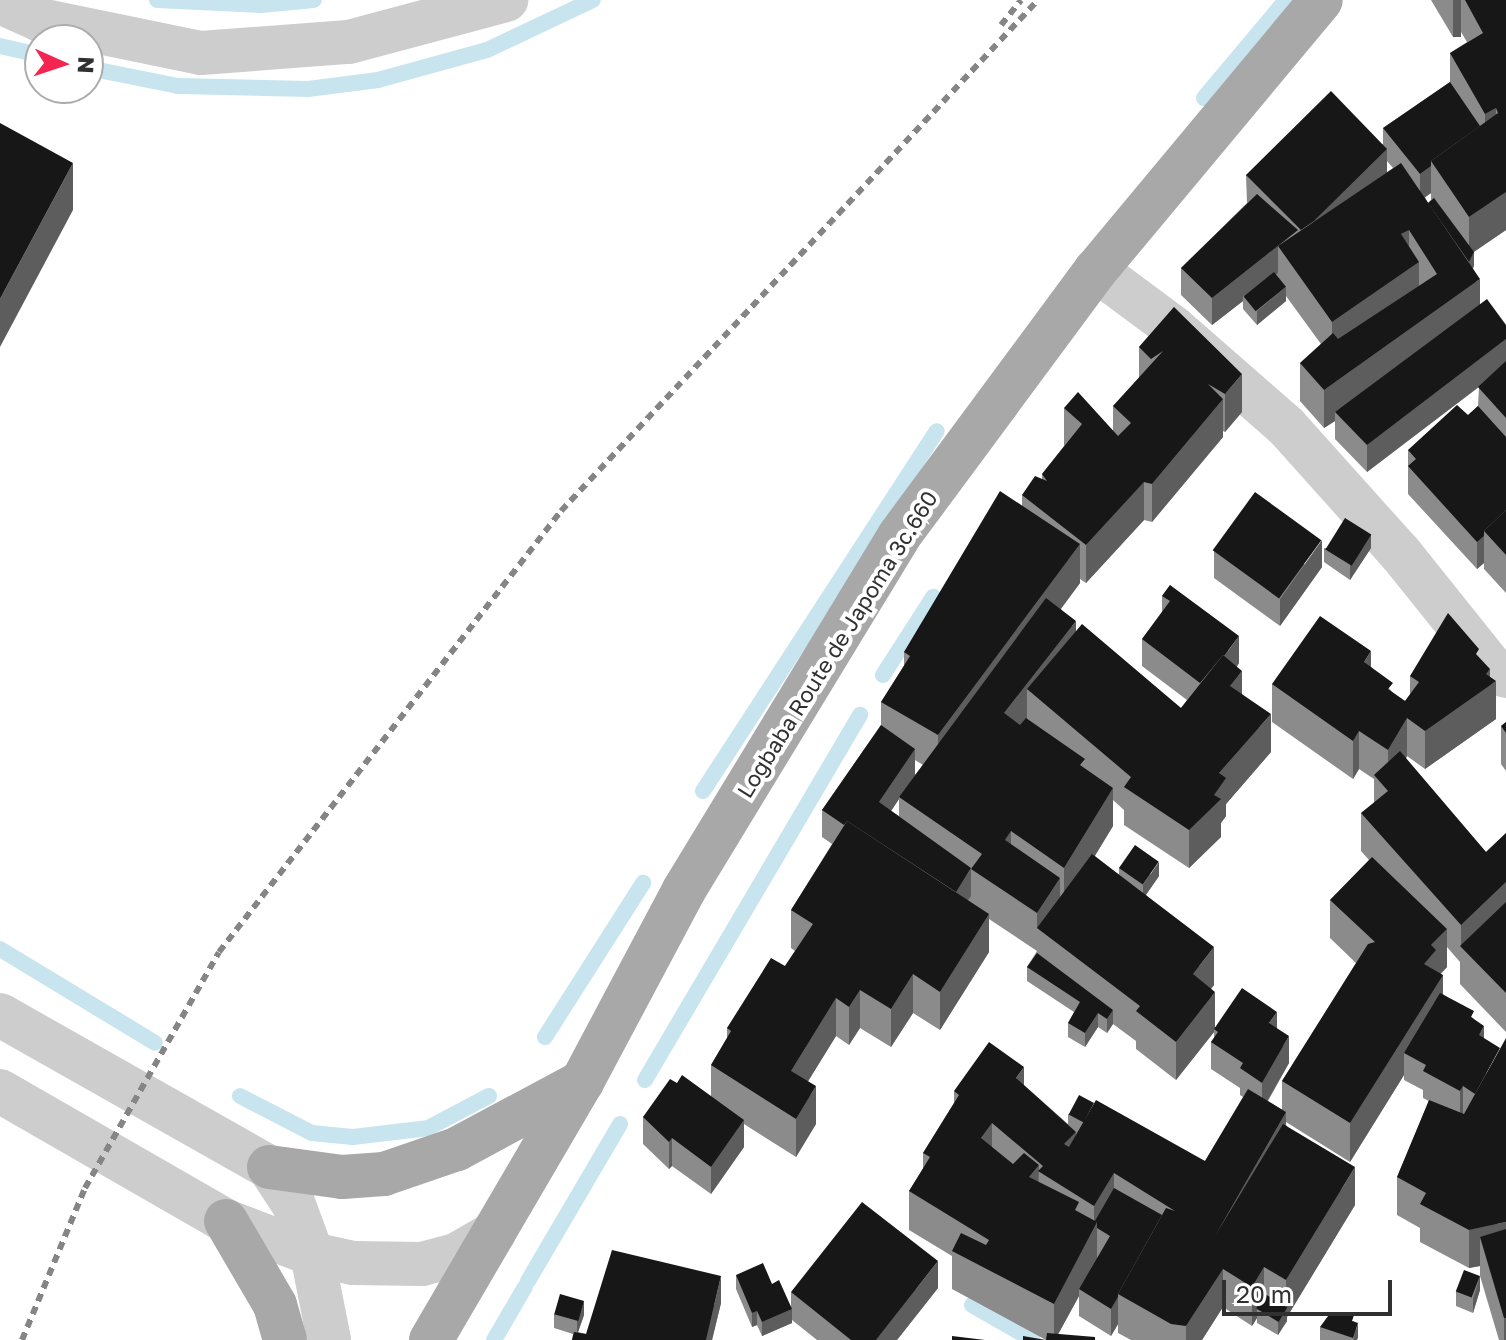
<!DOCTYPE html>
<style>
body{margin:0}
#map{position:relative;width:1506px;height:1340px;overflow:hidden;background:#fff;font-family:"Golos Text",sans-serif}
div>[style]{position:absolute}
[style*='--x']{left:calc(var(--x)*1px);top:calc(var(--y)*1px);width:calc(var(--w)*1px);rotate:calc(var(--a)*1deg)}
.stream>*{height:16px;margin:-8px;padding:0 8px;transform-origin:8px;border-radius:8px;background:#c8e5ef}
.minor>*{height:44px;margin:-22px;padding:0 22px;transform-origin:22px;border-radius:22px;background:#cdcdcd}
.tertiary>*{height:44px;margin:-22px;padding:0 22px;transform-origin:22px;border-radius:22px;background:#cdcdcd}
.primary>*{height:44px;margin:-22px;padding:0 22px;transform-origin:22px;border-radius:22px;background:#a8a8a8}
.rail>*{height:6px;margin-top:-3px;transform-origin:0;background:repeating-linear-gradient(90deg,#858585 0 8px,transparent 0 14px)}
.wall>*{inset:0;background:#8b8b8b}
.shaded-wall>*{inset:0;background:#5d5d5d;transform-origin:0 0}
.building>*{inset:0;background:#171717;transform-origin:0 0}
span{translate:-50% -50%;white-space:nowrap;text-align:center;line-height:1.15;-webkit-text-stroke:8px #fff;paint-order:stroke}
.street-label{font-size:22px;color:#303030}
.north{position:absolute;left:24px;top:24px;width:80px;height:80px;box-sizing:border-box;background:#fff;border:2px solid #acacac;border-radius:50%;rotate:93deg;font-size:22px;font-weight:700;line-height:32px;text-align:center;color:#303030}
.north::after{content:'';display:block;margin:auto;width:28px;height:36px;background:#f22651;clip-path:polygon(50% 0,100% 100%,50% 72%,0 100%)}
.scale{position:absolute;left:1222px;top:1280px;width:170px;height:36px;box-sizing:border-box;border:4px solid #303030;border-top:0;padding-left:10px;font-size:24px;line-height:28px;white-space:nowrap;color:#303030;-webkit-text-stroke:6px #fff;paint-order:stroke}
</style>
<div id="map">
<div class="stream">
<div style="--x:157;--y:0;--w:104;--a:2.8"></div>
<div style="--x:261;--y:5;--w:53;--a:-5.4"></div>
<div style="--x:0;--y:46;--w:41;--a:12.7"></div>
<div style="--x:88;--y:68;--w:92;--a:11.3"></div>
<div style="--x:178;--y:86;--w:130;--a:1.3"></div>
<div style="--x:308;--y:89;--w:71;--a:-7.3"></div>
<div style="--x:378;--y:80;--w:113;--a:-15.4"></div>
<div style="--x:487;--y:50;--w:117;--a:-25.3"></div>
<div style="--x:1204;--y:98;--w:128;--a:-50.1"></div>
<div style="--x:883;--y:675;--w:93;--a:-57.3"></div>
<div style="--x:703;--y:791;--w:429;--a:-57"></div>
<div style="--x:0;--y:949;--w:181;--a:31.2"></div>
<div style="--x:545;--y:1037;--w:183;--a:-57.5"></div>
<div style="--x:645;--y:1080;--w:424;--a:-59.5"></div>
<div style="--x:240;--y:1096;--w:81;--a:27.2"></div>
<div style="--x:312;--y:1133;--w:41;--a:5.6"></div>
<div style="--x:353;--y:1137;--w:76;--a:-6.8"></div>
<div style="--x:428;--y:1128;--w:69;--a:-27.7"></div>
<div style="--x:528;--y:1281;--w:182;--a:-59.6"></div>
<div style="--x:972;--y:1305;--w:70;--a:29.8"></div>
<div style="--x:494;--y:1340;--w:61;--a:-59.7"></div>
</div>
<div class="minor">
<div style="--x:1096;--y:270;--w:97;--a:36.6"></div>
<div style="--x:1174;--y:328;--w:149;--a:41.2"></div>
<div style="--x:1286;--y:426;--w:172;--a:48.1"></div>
<div style="--x:1401;--y:554;--w:149;--a:51.3"></div>
<div style="--x:1494;--y:670;--w:13;--a:27"></div>
</div>
<div class="tertiary">
<div style="--x:0;--y:2;--w:44;--a:24.2"></div>
<div style="--x:40;--y:20;--w:164;--a:11.6"></div>
<div style="--x:201;--y:53;--w:148;--a:-4.3"></div>
<div style="--x:349;--y:42;--w:163;--a:-15"></div>
<div style="--x:0;--y:1015;--w:309;--a:29.5"></div>
<div style="--x:269;--y:1167;--w:45;--a:56.7"></div>
<div style="--x:294;--y:1205;--w:52;--a:69.8"></div>
<div style="--x:312;--y:1254;--w:88;--a:78.8"></div>
<div style="--x:0;--y:1091;--w:261;--a:29.9"></div>
<div style="--x:226;--y:1221;--w:92;--a:21"></div>
<div style="--x:312;--y:1254;--w:42;--a:12.4"></div>
<div style="--x:353;--y:1263;--w:69;--a:0.8"></div>
<div style="--x:422;--y:1264;--w:35;--a:-15"></div>
<div style="--x:456;--y:1255;--w:44;--a:-30.1"></div>
</div>
<div class="primary">
<div style="--x:269;--y:1167;--w:74;--a:7.8"></div>
<div style="--x:342;--y:1177;--w:42;--a:-4.1"></div>
<div style="--x:384;--y:1174;--w:77;--a:-18.9"></div>
<div style="--x:457;--y:1149;--w:142;--a:-28.2"></div>
<div style="--x:226;--y:1221;--w:97;--a:59.7"></div>
<div style="--x:275;--y:1305;--w:36;--a:74"></div>
<div style="--x:431;--y:1340;--w:299;--a:-59.7"></div>
<div style="--x:582;--y:1082;--w:217;--a:-62"></div>
<div style="--x:684;--y:890;--w:414;--a:-58.7"></div>
<div style="--x:899;--y:536;--w:331;--a:-53.5"></div>
<div style="--x:1096;--y:270;--w:351;--a:-50.2"></div>
</div>
<div class="rail">
<div style="--x:1001;--y:25;--w:32;--a:-51"></div>
<div style="--x:22;--y:1340;--w:165;--a:-67.5"></div>
<div style="--x:85;--y:1188;--w:271;--a:-60.4"></div>
<div style="--x:219;--y:952;--w:558;--a:-52.21"></div>
<div style="--x:561;--y:511;--w:699;--a:-46.97"></div>
</div>
<div class="wall">
<div style="clip-path:polygon(evenodd,1431px 0,1506px 0,1506px 230px,1474px 252px,1474px 266px,1473px 268px,1480px 304px,1506px 325px,1506px 593px,1484px 569px,1484px 563px,1477px 569px,1408px 494px,1408px 450px,1468px 415px,1478px 406px,1479px 387px,1367px 472px,1335px 439px,1335px 421px,1324px 428px,1300px 401px,1300px 363px,1321px 344px,1286px 296px,1286px 301px,1257px 325px,1243px 309px,1243px 301px,1212px 325px,1181px 295px,1181px 268px,1247px 203px,1246px 175px,1383px 144px,1383px 128px,1450px 82px,1450px 53px,1467px 42px,1461px 32px,1453px 37px,1431px 0,1387px 161px,1393px 168px,1387px 172px,1387px 161px,1431px 0,1431px 193px,1431px 200px,1428px 203px,1425px 197px,1431px 193px)"></div>
<div style="clip-path:polygon(evenodd,1174px 307px,1242px 412px,1225px 432px,1223px 431px,1223px 437px,1152px 522px,1144px 520px,1086px 583px,1080px 579px,1080px 583px,1061px 609px,1076px 631px,1181px 708px,1187px 700px,1142px 666px,1142px 639px,1162px 612px,1162px 596px,1170px 585px,1239px 663px,1237px 667px,1242px 694px,1271px 752px,1226px 804px,1226px 816px,1221px 823px,1221px 837px,1189px 868px,1124px 825px,1124px 810px,1113px 800px,1113px 826px,1095px 856px,1119px 875px,1119px 868px,1159px 876px,1146px 895px,1214px 985px,1211px 989px,1215px 1027px,1277px 1029px,1289px 1063px,1268px 1101px,1282px 1110px,1282px 1081px,1356px 963px,1330px 938px,1330px 900px,1369px 860px,1361px 851px,1361px 813px,1374px 803px,1374px 779px,1359px 769px,1353px 779px,1272px 722px,1272px 684px,1371px 667px,1393px 693px,1405px 701px,1410px 695px,1410px 676px,1479px 658px,1490px 677px,1496px 719px,1425px 769px,1407px 756px,1406px 759px,1486px 852px,1506px 833px,1506px 1032px,1460px 984px,1460px 962px,1447px 947px,1447px 967px,1441px 974px,1443px 994px,1474px 1019px,1484px 1038px,1506px 1340px,1499px 1340px,1480px 1276px,1480px 1290px,1473px 1313px,1456px 1306px,1456px 1292px,1480px 1276px,1480px 1266px,1469px 1268px,1420px 1242px,1420px 1228px,1397px 1215px,1397px 1177px,1429px 1101px,1423px 1098px,1423px 1090px,1404px 1080px,1404px 1075px,1350px 1162px,1286px 1122px,1286px 1125px,1355px 1205px,1287px 1317px,1287px 1321px,1278px 1335px,1257px 1323px,1257px 1318px,1252px 1326px,1223px 1307px,1202px 1340px,1131px 1340px,1118px 1333px,1118px 1324px,1111px 1336px,1079px 1316px,1079px 1296px,1058px 1334px,1046px 1340px,952px 1289px,952px 1256px,909px 1230px,909px 1191px,923px 1169px,923px 1153px,954px 1103px,954px 1091px,1024px 1085px,1068px 1124px,1068px 1114px,1205px 1161px,1243px 1097px,1240px 1095px,1240px 1088px,1211px 1069px,1211px 1042px,1214px 1038px,1214px 1032px,1176px 1080px,1136px 1049px,1136px 1041px,1113px 1024px,1107px 1033px,1098px 1027px,1085px 1047px,1068px 1037px,1068px 1023px,1074px 1012px,1027px 981px,1027px 967px,1037px 951px,989px 919px,989px 952px,940px 1030px,913px 1013px,891px 1047px,860px 1028px,849px 1045px,836px 1036px,808px 1081px,816px 1124px,796px 1157px,744px 1124px,744px 1147px,711px 1194px,672px 1166px,669px 1169px,643px 1144px,643px 1117px,677px 1083px,711px 1096px,711px 1065px,727px 1038px,727px 1028px,785px 966px,795px 951px,791px 948px,791px 910px,832px 844px,822px 837px,822px 810px,881px 725px,881px 702px,904px 666px,904px 652px,1022px 506px,1022px 495px,1042px 479px,1042px 474px,1064px 446px,1064px 408px,1113px 431px,1113px 406px,1139px 378px,1139px 347px,1174px 307px,915px 760px,923px 765px,915px 775px,915px 760px,1174px 307px,899px 799px,899px 816px,891px 811px,899px 799px)"></div>
<div style="clip-path:polygon(1324px 548px,1371px 548px,1350px 580px,1324px 562px)"></div>
<div style="clip-path:polygon(1214px 551px,1322px 567px,1280px 626px,1214px 578px)"></div>
<div style="clip-path:polygon(1506px 722px,1506px 771px,1501px 764px,1501px 726px)"></div>
<div style="clip-path:polygon(736px 1275px,772px 1284px,791px 1307px,791px 1292px,938px 1288px,897px 1340px,817px 1340px,792px 1320px,792px 1323px,762px 1336px,757px 1325px,752px 1327px,736px 1289px)"></div>
<div style="clip-path:polygon(721px 1303px,712px 1340px,572px 1340px,573px 1334px,554px 1328px,554px 1314px,584px 1315px,578px 1332px,586px 1334px)"></div>
<div style="clip-path:polygon(1354px 1321px,1358px 1337px,1357px 1340px,1320px 1340px,1320px 1327px)"></div>
</div>
<div class="shaded-wall">
<div style="left:1453px;top:0;width:8px;height:37px"></div>
<div style="clip-path:polygon(1496px 108px,1496px 147px,1485px 153px,1485px 114px)"></div>
<div style="clip-path:polygon(1387px 149px,1387px 176px,1303px 232px)"></div>
<div style="clip-path:polygon(73px 163px,73px 210px,0 347px,0 299px)"></div>
<div style="clip-path:polygon(1431px 166px,1431px 193px,1420px 201px,1420px 174px)"></div>
<div style="clip-path:polygon(1506px 192px,1506px 230px,1469px 255px,1469px 217px)"></div>
<div style="clip-path:polygon(1409px 230px,1409px 268px,1401px 234px)"></div>
<div style="clip-path:polygon(1278px 246px,1278px 273px,1246px 299px,1243px 295px,1243px 301px,1212px 325px,1212px 298px)"></div>
<div style="clip-path:polygon(1474px 252px,1474px 266px,1468px 278px,1468px 264px)"></div>
<div style="clip-path:polygon(1419px 262px,1419px 301px,1332px 360px,1332px 322px)"></div>
<div style="clip-path:polygon(1480px 279px,1480px 317px,1335px 412px,1335px 421px,1324px 428px,1324px 390px)"></div>
<div style="clip-path:polygon(1286px 287px,1286px 301px,1257px 325px,1257px 311px)"></div>
<div style="clip-path:polygon(1506px 339px,1506px 366px,1367px 472px,1367px 445px)"></div>
<div style="clip-path:polygon(1242px 374px,1242px 412px,1225px 432px,1225px 394px)"></div>
<div style="clip-path:polygon(1223px 399px,1223px 437px,1152px 522px,1152px 484px)"></div>
<div style="clip-path:polygon(1144px 482px,1144px 520px,1086px 583px,1086px 545px)"></div>
<div style="clip-path:polygon(1371px 534px,1371px 548px,1350px 580px,1350px 566px)"></div>
<div style="clip-path:polygon(1484px 536px,1484px 563px,1477px 569px,1477px 542px)"></div>
<div style="clip-path:polygon(1322px 540px,1322px 567px,1280px 626px,1280px 599px)"></div>
<div style="clip-path:polygon(1080px 544px,1080px 583px,938px 773px,938px 735px)"></div>
<div style="clip-path:polygon(1076px 621px,1076px 659px,1027px 689px,1027px 722px,1004px 752px,1004px 713px)"></div>
<div style="clip-path:polygon(1239px 636px,1239px 663px,1203px 712px,1203px 685px)"></div>
<div style="clip-path:polygon(1371px 651px,1371px 689px,1364px 662px)"></div>
<div style="clip-path:polygon(1490px 669px,1490px 685px,1496px 681px,1496px 719px,1425px 769px,1425px 731px)"></div>
<div style="clip-path:polygon(1242px 671px,1242px 710px,1230px 686px)"></div>
<div style="clip-path:polygon(1271px 714px,1271px 752px,1226px 804px,1226px 816px,1221px 823px,1221px 837px,1189px 868px,1189px 830px,1214px 795px,1219px 773px)"></div>
<div style="clip-path:polygon(1407px 718px,1407px 756px,1388px 789px,1388px 750px)"></div>
<div style="clip-path:polygon(1359px 731px,1359px 769px,1353px 779px,1353px 741px)"></div>
<div style="clip-path:polygon(915px 749px,915px 776px,899px 797px,899px 799px,879px 829px,879px 802px)"></div>
<div style="clip-path:polygon(1113px 788px,1113px 826px,1064px 906px,1064px 868px)"></div>
<div style="clip-path:polygon(1011px 831px,1011px 869px,1005px 840px)"></div>
<div style="clip-path:polygon(1159px 862px,1159px 876px,1143px 899px,1143px 885px)"></div>
<div style="clip-path:polygon(971px 869px,971px 896px,951px 925px,951px 898px)"></div>
<div style="clip-path:polygon(1060px 878px,1060px 916px,1037px 928px,1037px 952px,1037px 913px)"></div>
<div style="clip-path:polygon(1506px 882px,1506px 920px,1461px 947px,1461px 925px)"></div>
<div style="clip-path:polygon(989px 914px,989px 952px,940px 1030px,940px 992px)"></div>
<div style="clip-path:polygon(1447px 929px,1447px 967px,1436px 978px,1443px 975px,1443px 1013px,1404px 1053px,1404px 1075px,1350px 1162px,1350px 1123px,1431px 945px)"></div>
<div style="clip-path:polygon(1214px 947px,1214px 985px,1193px 1012px,1193px 974px)"></div>
<div style="clip-path:polygon(913px 974px,913px 1013px,891px 1047px,891px 1009px)"></div>
<div style="clip-path:polygon(860px 990px,860px 1028px,849px 1045px,849px 1007px)"></div>
<div style="clip-path:polygon(1215px 992px,1215px 1030px,1214px 1029px,1214px 1032px,1176px 1080px,1176px 1042px)"></div>
<div style="clip-path:polygon(836px 998px,836px 1036px,791px 1109px,791px 1071px)"></div>
<div style="clip-path:polygon(1113px 1010px,1113px 1024px,1107px 1033px,1107px 1019px)"></div>
<div style="clip-path:polygon(1277px 1012px,1277px 1039px,1269px 1023px)"></div>
<div style="clip-path:polygon(1098px 1013px,1098px 1027px,1085px 1047px,1085px 1033px)"></div>
<div style="clip-path:polygon(1484px 1026px,1484px 1053px,1479px 1035px)"></div>
<div style="clip-path:polygon(1289px 1036px,1289px 1063px,1262px 1110px,1262px 1083px)"></div>
<div style="clip-path:polygon(1024px 1067px,1024px 1105px,1016px 1078px)"></div>
<div style="clip-path:polygon(816px 1086px,816px 1124px,796px 1157px,796px 1119px)"></div>
<div style="clip-path:polygon(1463px 1086px,1463px 1113px,1460px 1118px,1460px 1091px)"></div>
<div style="clip-path:polygon(1286px 1112px,1286px 1151px,1215px 1236px)"></div>
<div style="clip-path:polygon(744px 1120px,744px 1147px,711px 1194px,711px 1167px)"></div>
<div style="clip-path:polygon(992px 1123px,992px 1162px,981px 1138px)"></div>
<div style="clip-path:polygon(1076px 1132px,1076px 1170px,1064px 1144px)"></div>
<div style="clip-path:polygon(672px 1138px,672px 1166px,669px 1169px,669px 1142px)"></div>
<div style="clip-path:polygon(1039px 1165px,1038px 1204px,1029px 1177px)"></div>
<div style="clip-path:polygon(1355px 1167px,1355px 1205px,1287px 1317px,1287px 1321px,1278px 1335px,1278px 1321px,1286px 1308px,1286px 1280px)"></div>
<div style="clip-path:polygon(1114px 1173px,1114px 1211px,1097px 1228px,1097px 1260px,1079px 1289px,1079px 1296px,1055px 1340px,1054px 1340px,1054px 1304px,1094px 1226px,1094px 1206px)"></div>
<div style="clip-path:polygon(1506px 1222px,1506px 1260px,1480px 1237px,1480px 1266px,1469px 1268px,1469px 1230px)"></div>
<div style="clip-path:polygon(938px 1261px,938px 1288px,897px 1340px,876px 1340px)"></div>
<div style="clip-path:polygon(1264px 1267px,1264px 1306px,1257px 1309px,1257px 1318px,1252px 1326px,1252px 1287px)"></div>
<div style="clip-path:polygon(1223px 1269px,1223px 1307px,1202px 1340px,1186px 1340px,1186px 1326px)"></div>
<div style="clip-path:polygon(721px 1276px,721px 1303px,712px 1340px,706px 1340px)"></div>
<div style="clip-path:polygon(1480px 1276px,1480px 1290px,1473px 1313px,1473px 1299px)"></div>
<div style="clip-path:polygon(1118px 1297px,1118px 1324px,1111px 1336px,1111px 1309px)"></div>
<div style="clip-path:polygon(584px 1301px,584px 1315px,577px 1335px,577px 1321px)"></div>
<div style="clip-path:polygon(792px 1309px,792px 1323px,762px 1336px,762px 1322px)"></div>
<div style="clip-path:polygon(757px 1311px,757px 1325px,752px 1327px,752px 1313px)"></div>
<div style="left:1504px;top:1318px;width:2px;height:22px"></div>
<div style="clip-path:polygon(1358px 1323px,1358px 1337px,1357px 1340px,1353px 1340px)"></div>
</div>
<div class="building">
<div style="clip-path:polygon(1465px 0,1506px 0,1506px 192px,1469px 217px,1431px 161px,1498px 113px,1496px 108px,1485px 114px,1450px 53px,1483px 33px)"></div>
<div style="clip-path:polygon(1450px 82px,1480px 126px,1431px 161px,1431px 166px,1420px 174px,1383px 128px)"></div>
<div style="clip-path:polygon(1331px 91px,1387px 149px,1314px 221px,1301px 230px,1246px 175px)"></div>
<div style="clip-path:polygon(0 123px,73px 163px,0 299px)"></div>
<div style="clip-path:polygon(1401px 163px,1480px 279px,1324px 390px,1300px 363px,1333px 333px,1338px 339px,1437px 274px,1409px 230px,1401px 234px,1419px 262px,1332px 322px,1278px 246px)"></div>
<div style="clip-path:polygon(1257px 194px,1298px 230px,1212px 298px,1181px 268px)"></div>
<div style="clip-path:polygon(1434px 198px,1474px 252px,1469px 262px,1428px 203px)"></div>
<div style="left:1274px;top:272px;width:19px;height:39px;rotate:51deg"></div>
<div style="clip-path:polygon(1487px 299px,1506px 325px,1506px 339px,1367px 445px,1335px 412px)"></div>
<div style="clip-path:polygon(1174px 307px,1242px 374px,1225px 394px,1208px 384px,1223px 399px,1152px 484px,1144px 482px,1086px 545px,1022px 495px,1035px 476px,1047px 481px,1042px 474px,1082px 424px,1064px 408px,1078px 392px,1118px 436px,1131px 423px,1113px 406px,1163px 351px,1151px 359px,1139px 347px)"></div>
<div style="clip-path:polygon(1506px 361px,1506px 418px,1478px 387px)"></div>
<div style="clip-path:polygon(1457px 405px,1468px 415px,1478px 406px,1506px 437px,1506px 510px,1484px 531px,1484px 536px,1477px 542px,1408px 466px,1416px 459px,1408px 450px)"></div>
<div style="clip-path:polygon(1000px 491px,1080px 544px,938px 735px,881px 702px,910px 656px,904px 652px)"></div>
<div style="left:1255px;top:492px;width:82px;height:72px;rotate:36deg"></div>
<div style="clip-path:polygon(1506px 510px,1506px 555px,1484px 531px)"></div>
<div style="left:1345px;top:518px;width:31px;height:37px;rotate:32deg"></div>
<div style="clip-path:polygon(1170px 585px,1239px 636px,1224px 656px,1223px 655px,1200px 683px,1142px 639px,1170px 601px,1162px 596px)"></div>
<div style="clip-path:polygon(1046px 598px,1076px 621px,1004px 713px,1020px 725px,1026px 718px,1085px 759px,1080px 765px,1113px 788px,1064px 868px,1011px 831px,1005px 840px,1060px 878px,1037px 913px,971px 869px,982px 854px,899px 797px)"></div>
<div style="clip-path:polygon(1448px 613px,1479px 649px,1476px 654px,1490px 669px,1486px 674px,1496px 681px,1425px 731px,1407px 718px,1388px 750px,1359px 731px,1353px 741px,1272px 684px,1320px 616px,1371px 651px,1364px 662px,1393px 683px,1388px 689px,1405px 701px,1419px 682px,1410px 676px)"></div>
<div style="clip-path:polygon(1082px 624px,1181px 708px,1223px 655px,1242px 671px,1230px 686px,1271px 714px,1219px 773px,1226px 778px,1214px 795px,1221px 799px,1189px 830px,1124px 787px,1131px 777px,1027px 689px)"></div>
<div style="clip-path:polygon(1506px 722px,1506px 733px,1501px 726px)"></div>
<div style="clip-path:polygon(881px 725px,915px 749px,879px 802px,971px 868px,956px 892px,847px 821px,844px 825px,822px 810px)"></div>
<div style="clip-path:polygon(1400px 751px,1486px 852px,1506px 833px,1506px 882px,1461px 925px,1361px 813px,1388px 791px,1374px 775px)"></div>
<div style="clip-path:polygon(847px 821px,989px 914px,940px 992px,913px 974px,891px 1009px,860px 990px,849px 1007px,836px 998px,791px 1071px,816px 1086px,796px 1119px,711px 1065px,731px 1031px,727px 1028px,771px 958px,785px 966px,813px 924px,791px 910px)"></div>
<div style="left:1135px;top:845px;width:29px;height:28px;rotate:35deg"></div>
<div style="clip-path:polygon(1092px 854px,1214px 947px,1193px 974px,1215px 992px,1176px 1042px,1136px 1011px,1140px 1006px,1037px 928px)"></div>
<div style="clip-path:polygon(1372px 857px,1447px 929px,1431px 945px,1436px 950px,1424px 964px,1443px 975px,1350px 1123px,1282px 1081px,1368px 944px,1375px 942px,1330px 900px)"></div>
<div style="clip-path:polygon(1506px 902px,1506px 993px,1460px 946px)"></div>
<div style="clip-path:polygon(1037px 953px,1113px 1010px,1107px 1019px,1098px 1013px,1085px 1033px,1068px 1023px,1080px 1002px,1027px 967px)"></div>
<div style="clip-path:polygon(1242px 988px,1277px 1012px,1269px 1023px,1289px 1036px,1262px 1083px,1240px 1068px,1243px 1063px,1211px 1042px,1218px 1032px,1214px 1029px)"></div>
<div style="clip-path:polygon(1440px 993px,1474px 1011px,1471px 1017px,1484px 1026px,1479px 1035px,1500px 1048px,1475px 1094px,1463px 1086px,1460px 1091px,1423px 1071px,1426px 1065px,1404px 1053px)"></div>
<div style="clip-path:polygon(1506px 1038px,1506px 1222px,1469px 1230px,1420px 1204px,1426px 1193px,1397px 1177px,1429px 1100px,1464px 1114px)"></div>
<div style="clip-path:polygon(989px 1042px,1024px 1067px,1016px 1078px,1076px 1132px,1064px 1144px,1069px 1147px,1096px 1100px,1205px 1161px,1248px 1089px,1286px 1112px,1215px 1236px,1283px 1124px,1355px 1167px,1286px 1280px,1264px 1267px,1252px 1287px,1223px 1269px,1186px 1326px,1171px 1324px,1118px 1294px,1166px 1208px,1175px 1211px,1114px 1173px,1094px 1206px,1038px 1171px,1043px 1166px,992px 1123px,981px 1138px,1013px 1164px,1024px 1153px,1039px 1165px,1029px 1177px,1079px 1202px,1075px 1210px,1097px 1222px,1054px 1304px,952px 1251px,961px 1233px,986px 1245px,989px 1240px,909px 1191px,930px 1157px,923px 1153px,959px 1095px,954px 1091px)"></div>
<div style="clip-path:polygon(682px 1075px,744px 1120px,711px 1167px,672px 1138px,669px 1142px,643px 1117px,670px 1079px,677px 1083px)"></div>
<div style="left:1079px;top:1095px;width:17px;height:22px;rotate:28deg"></div>
<div style="clip-path:polygon(1114px 1188px,1162px 1215px,1118px 1294px,1118px 1297px,1111px 1309px,1079px 1289px,1110px 1236px,1097px 1228px,1097px 1222px,1095px 1221px)"></div>
<div style="clip-path:polygon(862px 1202px,938px 1261px,876px 1340px,851px 1340px,791px 1292px)"></div>
<div style="clip-path:polygon(1506px 1229px,1506px 1318px,1504px 1318px,1480px 1237px)"></div>
<div style="clip-path:polygon(612px 1250px,721px 1276px,706px 1340px,572px 1340px,574px 1332px,586px 1334px)"></div>
<div style="clip-path:polygon(763px 1263px,772px 1284px,779px 1280px,792px 1309px,762px 1322px,757px 1311px,752px 1313px,736px 1275px)"></div>
<div style="left:1464px;top:1270px;width:17px;height:23px;rotate:21deg"></div>
<div style="left:560px;top:1294px;width:25px;height:21px;rotate:16deg"></div>
<div style="left:1265px;top:1294px;width:26px;height:17px;rotate:31deg"></div>
<div style="clip-path:polygon(1331px 1312px,1354px 1315px,1352px 1321px,1358px 1323px,1353px 1338px,1320px 1327px)"></div>
<div style="clip-path:polygon(1047px 1333px,1095px 1337px,1095px 1340px,1023px 1340px,1023px 1336px,1046px 1340px)"></div>
<div style="clip-path:polygon(952px 1336px,985px 1340px,952px 1340px)"></div>
</div>
<div class="street-label">
<span style="left:837px;top:644px;rotate:-58deg">Logbaba Route de Japoma 3c.660</span>
</div>
<div class="north">N</div>
<div class="scale">20 m</div>
</div>
